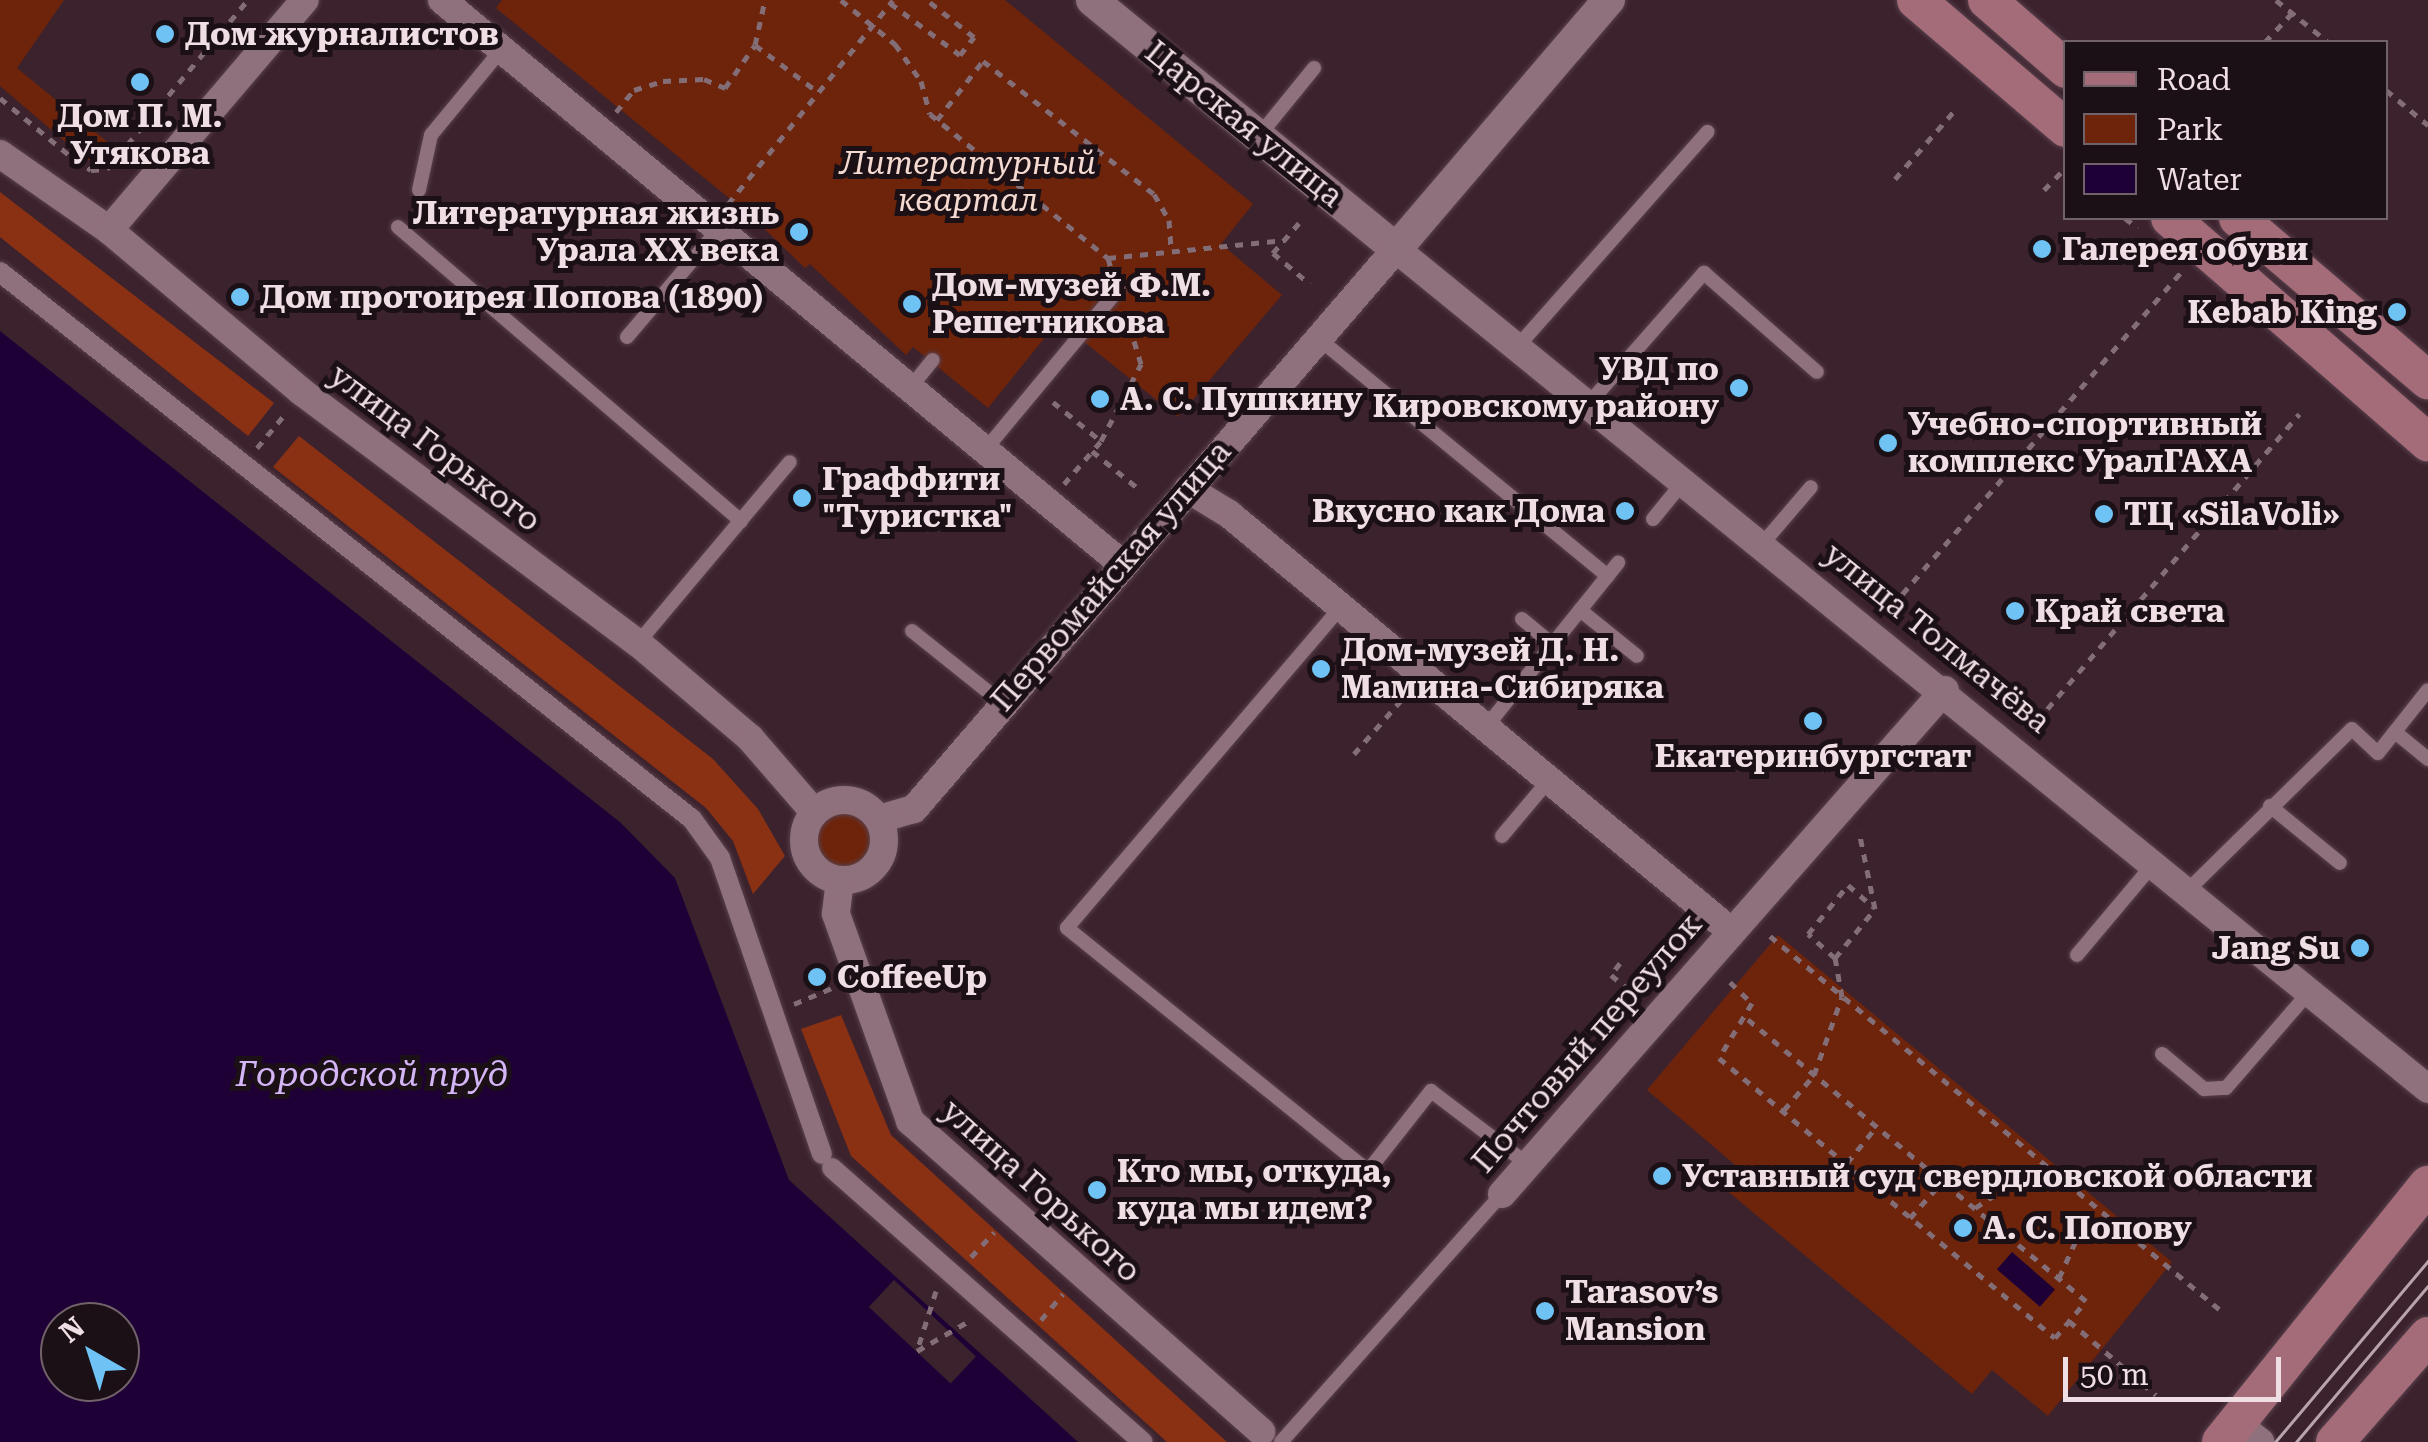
<!DOCTYPE html>
<meta charset="utf-8">
<style>
body{margin:0}
#map{position:relative;width:2428px;height:1442px;overflow:hidden;background:#3c222d;font-family:"Roboto Serif",serif}
div>[style]{position:absolute}
[style*='--x']{left:calc(var(--x)*1px);top:calc(var(--y)*1px);width:calc(var(--w)*1px);rotate:calc(var(--a)*1deg)}
.green>*{inset:0;background:#6e240a}
.round{border-radius:50%}
.forest>*{inset:0;background:#8b3113}
.water>*{inset:0;background:#1f0036;transform-origin:0 0}
.pier>*{inset:0;background:#3c222d;transform-origin:0 0}
.path>*{height:5px;margin-top:-2.5px;transform-origin:0;background:repeating-linear-gradient(90deg,#836d76 0 8px,transparent 0 16px)}
.roads{filter:drop-shadow(0 0 2px #58414c) drop-shadow(0 0 2px #58414c)}
.service>*{height:14px;margin:-7px;padding:0 7px;transform-origin:7px;border-radius:7px;background:#8f707d}
.pedestrian>*{height:20px;margin:-10px;padding:0 10px;transform-origin:10px;border-radius:10px;background:#8f707d}
.minor>*{height:28px;margin:-14px;padding:0 14px;transform-origin:14px;border-radius:14px;background:#8f707d}
.minor>.ring{margin:-14px;padding:0;box-sizing:content-box;background:none;border:28px solid #8f707d;border-radius:50%}
.tertiary>*{height:32px;margin:-16px;padding:0 16px;transform-origin:16px;border-radius:16px;background:#8f707d}
.secondary>*{height:38px;margin:-19px;padding:0 19px;transform-origin:19px;border-radius:19px;background:#a46c79}
.tram>*{height:2.5px;margin:-1.25px;padding:0 1.25px;transform-origin:1.25px;border-radius:1.25px;background:#b8a3ac}
.dots>*{width:28px;height:28px;translate:-50% -50%;box-sizing:border-box;border:5px solid #1b1015;border-radius:50%}
span{translate:-50% -50%;white-space:nowrap;text-align:center;line-height:1.15;-webkit-text-stroke:10px #1b1015;paint-order:stroke}
.poi-label{font-size:32px;color:#f0dee5;font-weight:700}
.left{translate:0 -50%;text-align:left}
.right{translate:-100% -50%;text-align:right}
.street-label{font-size:32px;color:#f0dee5}
.park-label{font-size:32px;color:#f4dad1;font-style:italic}
.water-label{font-size:35px;color:#d4b5f6;font-style:italic}
.legend{position:absolute;left:2063px;top:40px;width:325px;height:180px;box-sizing:border-box;background:#1b1015;border:2px solid #706268;margin:0;padding:12px 18px;list-style:none;font-size:30px;color:#f0dee5}
.legend li{display:flex;align-items:center;gap:20px;height:50px}
.legend b{width:50px;border:2px solid #706268}
.north{position:absolute;left:40px;top:1302px;width:100px;height:100px;box-sizing:border-box;background:#1b1015;border:2px solid #706268;border-radius:50%;rotate:321deg;font-size:28px;font-weight:700;line-height:40px;text-align:center;color:#f0dee5}
.north::after{content:'';display:block;margin:auto;width:35px;height:45px;background:#6fc2f4;clip-path:polygon(50% 0,100% 100%,50% 72%,0 100%)}
.scale{position:absolute;left:2063px;top:1357px;width:218px;height:45px;box-sizing:border-box;border:5px solid #f0dee5;border-top:0;padding-left:12px;font-size:30px;line-height:35px;white-space:nowrap;color:#f0dee5;-webkit-text-stroke:8px #1b1015;paint-order:stroke}
</style>
<div id="map">
<div class="green">
<div style="clip-path:polygon(0 0,64px 0,17px 68px,111px 145px,88px 161px,0 86px)"></div>
<div style="clip-path:polygon(502px 0,1005px 0,1253px 204px,1221px 244px,1282px 295px,1178px 417px,1058px 321px,988px 408px,913px 347px,906px 355px,810px 264px,805px 268px,751px 216px,496px 8px)"></div>
<div class="round" style="left:811px;top:806px;width:66px;height:66px"></div>
<div style="clip-path:polygon(1778px 935px,2172px 1262px,2048px 1416px,1992px 1370px,1972px 1394px,1725px 1189px,1740px 1169px,1647px 1090px)"></div>
</div>
<div class="forest">
<div style="clip-path:polygon(0 192px,274px 403px,248px 436px,0 237px)"></div>
<div style="clip-path:polygon(299px 436px,713px 759px,758px 809px,785px 856px,753px 894px,733px 841px,706px 808px,273px 467px)"></div>
<div style="clip-path:polygon(841px 1015px,891px 1135px,1227px 1442px,1167px 1442px,851px 1156px,801px 1029px)"></div>
</div>
<div class="water">
<div style="clip-path:polygon(evenodd,0 331px,621px 823px,675px 878px,789px 1180px,1078px 1442px,0 1442px,0 331px,60px 1322px,120px 1322px,120px 1382px,60px 1382px,60px 1322px)"></div>
<div style="left:2012px;top:1252px;width:57px;height:23px;rotate:41deg"></div>
</div>
<div class="pier">
<div style="left:894px;top:1280px;width:112px;height:37px;rotate:43deg"></div>
</div>
<div class="path">
<div style="--x:841;--y:0;--w:70;--a:39.2"></div>
<div style="--x:895;--y:44;--w:45;--a:54.9"></div>
<div style="--x:921;--y:81;--w:34;--a:75"></div>
<div style="--x:930;--y:114;--w:229;--a:39"></div>
<div style="--x:1108;--y:258;--w:15;--a:74"></div>
<div style="--x:2276;--y:0;--w:67;--a:38.9"></div>
<div style="--x:890;--y:3;--w:87;--a:36.6"></div>
<div style="--x:960;--y:55;--w:23;--a:-52"></div>
<div style="--x:974;--y:37;--w:60;--a:-141.8"></div>
<div style="--x:2265;--y:42;--w:40;--a:-47"></div>
<div style="--x:755;--y:45;--w:79;--a:36.7"></div>
<div style="--x:2386;--y:90;--w:55;--a:39.8"></div>
<div style="--x:0;--y:98;--w:96;--a:39.5"></div>
<div style="--x:74;--y:159;--w:20;--a:33"></div>
<div style="--x:91;--y:170;--w:16;--a:-4"></div>
<div style="--x:107;--y:169;--w:220;--a:-50.2"></div>
<div style="--x:616;--y:112;--w:28;--a:-51"></div>
<div style="--x:634;--y:90;--w:30;--a:-17"></div>
<div style="--x:663;--y:81;--w:41;--a:-2.8"></div>
<div style="--x:704;--y:79;--w:23;--a:23"></div>
<div style="--x:725;--y:88;--w:52;--a:-55.1"></div>
<div style="--x:755;--y:45;--w:46;--a:-77.5"></div>
<div style="--x:937;--y:120;--w:75;--a:-52.1"></div>
<div style="--x:983;--y:61;--w:217;--a:37.9"></div>
<div style="--x:1154;--y:194;--w:30;--a:60"></div>
<div style="--x:1169;--y:220;--w:30;--a:86"></div>
<div style="--x:1895;--y:179;--w:91;--a:-49"></div>
<div style="--x:2044;--y:190;--w:32;--a:-46"></div>
<div style="--x:728;--y:204;--w:262;--a:-51"></div>
<div style="--x:2125;--y:218;--w:16;--a:38"></div>
<div style="--x:1299;--y:223;--w:40;--a:131"></div>
<div style="--x:1273;--y:253;--w:48;--a:40"></div>
<div style="--x:1108;--y:258;--w:177;--a:-5.8"></div>
<div style="--x:1053;--y:402;--w:62;--a:39.1"></div>
<div style="--x:257;--y:448;--w:44;--a:-50.5"></div>
<div style="--x:1092;--y:451;--w:60;--a:39"></div>
<div style="--x:1064;--y:484;--w:57;--a:-49.3"></div>
<div style="--x:1101;--y:441;--w:87;--a:-62.5"></div>
<div style="--x:1141;--y:364;--w:55;--a:-106.8"></div>
<div style="--x:1892;--y:606;--w:442;--a:-49.1"></div>
<div style="--x:2037;--y:721;--w:404;--a:-49.5"></div>
<div style="--x:1354;--y:754;--w:74;--a:-48.8"></div>
<div style="--x:1770;--y:936;--w:584;--a:39.72"></div>
<div style="--x:1835;--y:958;--w:36;--a:-138"></div>
<div style="--x:1808;--y:934;--w:63;--a:-50.8"></div>
<div style="--x:1848;--y:885;--w:33;--a:41"></div>
<div style="--x:1620;--y:963;--w:15;--a:127"></div>
<div style="--x:1611;--y:975;--w:36;--a:39"></div>
<div style="--x:1730;--y:982;--w:30;--a:44"></div>
<div style="--x:1752;--y:1003;--w:64;--a:121"></div>
<div style="--x:1719;--y:1058;--w:437;--a:39.8"></div>
<div style="--x:2055;--y:1338;--w:48;--a:-50"></div>
<div style="--x:2086;--y:1301;--w:440;--a:-140.2"></div>
<div style="--x:794;--y:1004;--w:43;--a:-23"></div>
<div style="--x:1784;--y:1110;--w:46;--a:-49.4"></div>
<div style="--x:1814;--y:1075;--w:83;--a:-70.3"></div>
<div style="--x:1842;--y:997;--w:40;--a:-100"></div>
<div style="--x:1835;--y:958;--w:63;--a:-50.8"></div>
<div style="--x:1875;--y:909;--w:80;--a:-101.6"></div>
<div style="--x:1847;--y:1163;--w:46;--a:-51.1"></div>
<div style="--x:1975;--y:1208;--w:82;--a:-33.5"></div>
<div style="--x:1910;--y:1218;--w:47;--a:-48.5"></div>
<div style="--x:971;--y:1257;--w:34;--a:-47"></div>
<div style="--x:2059;--y:1278;--w:80;--a:-65.7"></div>
<div style="--x:936;--y:1291;--w:63;--a:107.6"></div>
<div style="--x:917;--y:1351;--w:60;--a:-30"></div>
<div style="--x:1041;--y:1320;--w:34;--a:-50"></div>
<div style="--x:2069;--y:1321;--w:114;--a:40.4"></div>
</div>
<div class="roads">
<div class="service">
<div style="--x:1258;--y:137;--w:89;--a:-50.9"></div>
<div style="--x:419;--y:190;--w:56;--a:-77.7"></div>
<div style="--x:431;--y:135;--w:112;--a:-50.5"></div>
<div style="--x:398;--y:227;--w:452;--a:40.6"></div>
<div style="--x:627;--y:337;--w:142;--a:-49.6"></div>
<div style="--x:1318;--y:338;--w:375;--a:39.4"></div>
<div style="--x:1518;--y:346;--w:286;--a:-48.5"></div>
<div style="--x:910;--y:388;--w:36;--a:-51"></div>
<div style="--x:1591;--y:401;--w:171;--a:-48.6"></div>
<div style="--x:1704;--y:273;--w:150;--a:41.2"></div>
<div style="--x:985;--y:450;--w:208;--a:-50.3"></div>
<div style="--x:1653;--y:519;--w:49;--a:-50.8"></div>
<div style="--x:1764;--y:542;--w:72;--a:-49.5"></div>
<div style="--x:1341;--y:607;--w:422;--a:130.5"></div>
<div style="--x:1067;--y:928;--w:387;--a:38.9"></div>
<div style="--x:1368;--y:1171;--w:102;--a:-51.8"></div>
<div style="--x:1431;--y:1091;--w:126;--a:37.2"></div>
<div style="--x:1580;--y:610;--w:73;--a:38.9"></div>
<div style="--x:1522;--y:619;--w:38;--a:40"></div>
<div style="--x:912;--y:631;--w:114;--a:38.6"></div>
<div style="--x:638;--y:643;--w:236;--a:-50"></div>
<div style="--x:1486;--y:727;--w:211;--a:-51.2"></div>
<div style="--x:2395;--y:732;--w:43;--a:39.3"></div>
<div style="--x:2270;--y:806;--w:90;--a:39.2"></div>
<div style="--x:1502;--y:836;--w:73;--a:-50"></div>
<div style="--x:2189;--y:889;--w:228;--a:-44.5"></div>
<div style="--x:2352;--y:729;--w:35;--a:43"></div>
<div style="--x:2378;--y:753;--w:80;--a:-51.6"></div>
<div style="--x:2077;--y:955;--w:121;--a:-50"></div>
<div style="--x:2162;--y:1054;--w:55;--a:39.8"></div>
<div style="--x:2204;--y:1089;--w:22;--a:-3"></div>
<div style="--x:2226;--y:1088;--w:130;--a:-49.1"></div>
<div style="--x:1281;--y:1442;--w:332;--a:-48.3"></div>
</div>
<div class="pedestrian">
<div style="--x:0;--y:272;--w:882;--a:38.33"></div>
<div style="--x:692;--y:819;--w:48;--a:54.3"></div>
<div style="--x:720;--y:858;--w:313;--a:71"></div>
<div style="--x:832;--y:1168;--w:414;--a:41.4"></div>
</div>
<div class="minor">
<div style="--x:442;--y:0;--w:881;--a:39.66"></div>
<div style="--x:0;--y:154;--w:133;--a:34.9"></div>
<div style="--x:109;--y:230;--w:252;--a:40"></div>
<div style="--x:302;--y:392;--w:419;--a:36.8"></div>
<div style="--x:638;--y:643;--w:147;--a:40.3"></div>
<div style="--x:750;--y:738;--w:98;--a:49.1"></div>
<div style="--x:109;--y:230;--w:302;--a:-49.6"></div>
<div style="--x:1188;--y:489;--w:48;--a:31.4"></div>
<div style="--x:1229;--y:514;--w:654;--a:39.73"></div>
<div class="ring" style="left:804px;top:800px;width:52px;height:52px"></div>
<div style="--x:879;--y:819;--w:36;--a:-16"></div>
<div style="--x:914;--y:809;--w:739;--a:-49.28"></div>
<div style="--x:1396;--y:249;--w:1331;--a:39.14"></div>
<div style="--x:840;--y:880;--w:34;--a:97"></div>
<div style="--x:836;--y:914;--w:220;--a:70.3"></div>
<div style="--x:910;--y:1121;--w:469;--a:41.5"></div>
<div style="--x:1502;--y:1194;--w:671;--a:-48.69"></div>
<div style="--x:2236;--y:1423;--w:31;--a:38"></div>
</div>
<div class="tertiary">
<div style="--x:1092;--y:0;--w:393;--a:39.3"></div>
<div style="--x:1396;--y:249;--w:328;--a:-49.5"></div>
</div>
<div class="secondary">
<div style="--x:1916;--y:0;--w:197;--a:40.5"></div>
<div style="--x:1987;--y:0;--w:105;--a:41.1"></div>
<div style="--x:2170;--y:218;--w:342;--a:41"></div>
<div style="--x:2238;--y:218;--w:250;--a:40.5"></div>
<div style="--x:2221;--y:1442;--w:330;--a:-51.2"></div>
<div style="--x:2335;--y:1442;--w:141;--a:-48.7"></div>
</div>
</div>
<div class="tram">
<div style="--x:2275;--y:1442;--w:237;--a:-49.8"></div>
<div style="--x:2296;--y:1442;--w:204;--a:-49.8"></div>
</div>
<div class="dots">
<div style="left:165px;top:34px;background:#6fc2f4"></div>
<div style="left:140px;top:82px;background:#6fc2f4"></div>
<div style="left:799px;top:232px;background:#6fc2f4"></div>
<div style="left:2042px;top:249px;background:#6fc2f4"></div>
<div style="left:240px;top:297px;background:#6fc2f4"></div>
<div style="left:912px;top:304px;background:#6fc2f4"></div>
<div style="left:2397px;top:312px;background:#6fc2f4"></div>
<div style="left:1739px;top:388px;background:#6fc2f4"></div>
<div style="left:1100px;top:399px;background:#6fc2f4"></div>
<div style="left:1888px;top:443px;background:#6fc2f4"></div>
<div style="left:802px;top:498px;background:#6fc2f4"></div>
<div style="left:1625px;top:511px;background:#6fc2f4"></div>
<div style="left:2104px;top:514px;background:#6fc2f4"></div>
<div style="left:2015px;top:611px;background:#6fc2f4"></div>
<div style="left:1321px;top:669px;background:#6fc2f4"></div>
<div style="left:1813px;top:721px;background:#6fc2f4"></div>
<div style="left:2360px;top:948px;background:#6fc2f4"></div>
<div style="left:817px;top:977px;background:#6fc2f4"></div>
<div style="left:1662px;top:1176px;background:#6fc2f4"></div>
<div style="left:1097px;top:1190px;background:#6fc2f4"></div>
<div style="left:1963px;top:1228px;background:#6fc2f4"></div>
<div style="left:1545px;top:1311px;background:#6fc2f4"></div>
</div>
<div class="poi-label">
<span class="left" style="left:185px;top:34px">Дом журналистов</span>
<span style="left:140px;top:135px">Дом П. М.<br>Утякова</span>
<span class="right" style="left:779px;top:232px">Литературная жизнь<br>Урала XX века</span>
<span class="left" style="left:2062px;top:249px">Галерея обуви</span>
<span class="left" style="left:932px;top:304px">Дом-музей Ф.М.<br>Решетникова</span>
<span class="left" style="left:260px;top:297px">Дом протоирея Попова (1890)</span>
<span class="right" style="left:2377px;top:312px">Kebab King</span>
<span class="right" style="left:1719px;top:388px">УВД по<br>Кировскому району</span>
<span class="left" style="left:1120px;top:399px">А. С. Пушкину</span>
<span class="left" style="left:1908px;top:443px">Учебно-спортивный<br>комплекс УралГАХА</span>
<span class="left" style="left:822px;top:498px">Граффити<br>"Туристка"</span>
<span class="right" style="left:1605px;top:511px">Вкусно как Дома</span>
<span class="left" style="left:2124px;top:514px">ТЦ «SilaVoli»</span>
<span class="left" style="left:2035px;top:611px">Край света</span>
<span class="left" style="left:1341px;top:669px">Дом-музей Д. Н.<br>Мамина-Сибиряка</span>
<span style="left:1813px;top:756px">Екатеринбургстат</span>
<span class="right" style="left:2340px;top:948px">Jang Su</span>
<span class="left" style="left:837px;top:977px">CoffeeUp</span>
<span class="left" style="left:1117px;top:1190px">Кто мы, откуда,<br>куда мы идем?</span>
<span class="left" style="left:1682px;top:1176px">Уставный суд свердловской области</span>
<span class="left" style="left:1983px;top:1228px">А. С. Попову</span>
<span class="left" style="left:1565px;top:1311px">Tarasov’s<br>Mansion</span>
</div>
<div class="street-label">
<span style="left:1244px;top:124px;rotate:39deg">Царская улица</span>
<span style="left:435px;top:448px;rotate:37deg">улица Горького</span>
<span style="left:1111px;top:576px;rotate:-49deg">Первомайская улица</span>
<span style="left:1937px;top:638px;rotate:39deg">улица Толмачёва</span>
<span style="left:1587px;top:1043px;rotate:-49deg">Почтовый переулок</span>
<span style="left:1041px;top:1191px;rotate:42deg">улица Горького</span>
</div>
<div class="park-label">
<span style="left:968px;top:182px">Литературный<br>квартал</span>
</div>
<div class="water-label">
<span style="left:372px;top:1075px">Городской пруд</span>
</div>
<ul class="legend">
<li><b style="height:12px;background:#a46c79"></b>Road</li>
<li><b style="height:28px;background:#6e240a"></b>Park</li>
<li><b style="height:28px;background:#1f0036"></b>Water</li>
</ul>
<div class="north">N</div>
<div class="scale">50 m</div>
</div>
